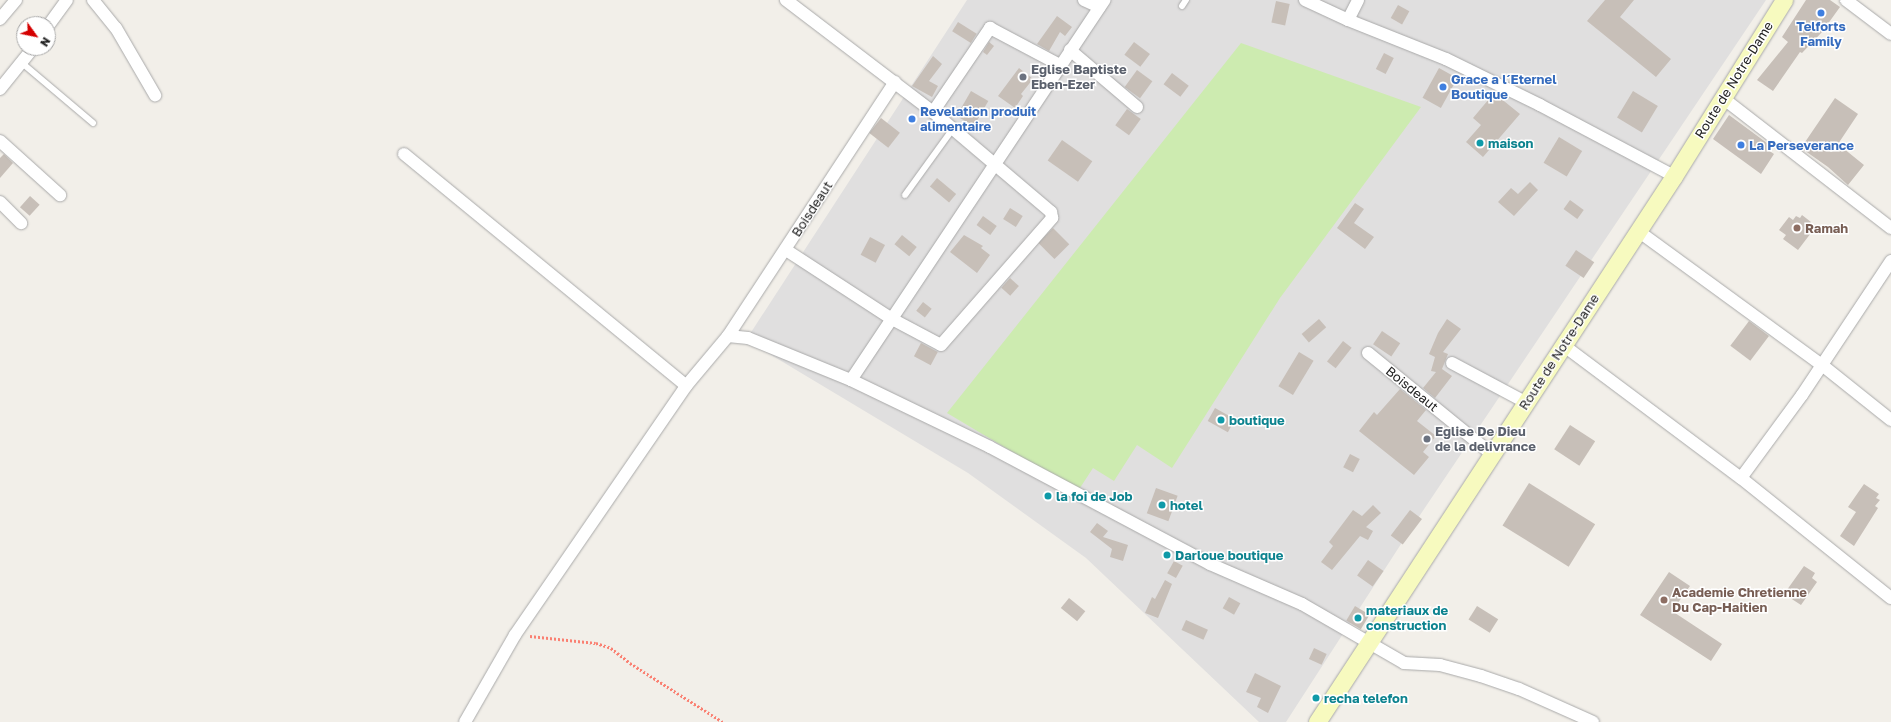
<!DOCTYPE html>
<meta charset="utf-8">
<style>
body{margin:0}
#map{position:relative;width:1891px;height:722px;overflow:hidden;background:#f2efe9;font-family:"Golos Text",sans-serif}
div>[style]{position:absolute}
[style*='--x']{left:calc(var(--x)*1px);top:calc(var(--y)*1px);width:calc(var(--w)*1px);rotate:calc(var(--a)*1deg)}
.residential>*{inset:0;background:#e0dfdf}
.grass>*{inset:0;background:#cdebb0}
.building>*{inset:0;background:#c7bfb8;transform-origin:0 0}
.path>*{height:2.5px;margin-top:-1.25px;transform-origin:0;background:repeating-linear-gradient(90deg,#fa8072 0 2px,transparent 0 4px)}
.roads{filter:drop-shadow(0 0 1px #a9a9a9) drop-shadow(0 0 1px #a9a9a9)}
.lane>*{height:6px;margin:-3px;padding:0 3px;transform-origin:3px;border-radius:3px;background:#fff}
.street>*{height:12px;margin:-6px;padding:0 6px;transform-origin:6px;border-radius:6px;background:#fff}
.secondary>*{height:17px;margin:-8.5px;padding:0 8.5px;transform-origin:8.5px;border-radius:8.5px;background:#f7fabf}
.dots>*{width:11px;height:11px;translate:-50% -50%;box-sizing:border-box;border:2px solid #fff;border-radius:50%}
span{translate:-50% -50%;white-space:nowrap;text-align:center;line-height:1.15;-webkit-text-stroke:3px #fff;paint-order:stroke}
.shop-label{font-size:13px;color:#366cbe;font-weight:700}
.left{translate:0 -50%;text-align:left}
.worship-label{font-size:13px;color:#5b616d;font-weight:700}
.street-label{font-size:13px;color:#222}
.culture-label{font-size:13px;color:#0d838f;font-weight:700}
.education-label{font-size:13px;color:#785e54;font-weight:700}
.north{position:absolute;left:16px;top:16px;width:40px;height:40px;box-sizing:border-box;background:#fff;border:1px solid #a7a7a7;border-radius:50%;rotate:123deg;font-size:11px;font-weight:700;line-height:16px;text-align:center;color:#222}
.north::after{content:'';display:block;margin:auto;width:14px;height:18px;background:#d40000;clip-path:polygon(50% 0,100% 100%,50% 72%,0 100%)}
</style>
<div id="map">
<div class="residential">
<div style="clip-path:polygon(967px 0,1766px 0,1412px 527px,1286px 722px,1259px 722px,1086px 558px,968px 473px,746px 340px)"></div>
</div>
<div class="grass">
<div style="clip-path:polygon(1241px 43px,1421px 107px,1280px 298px,1172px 468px,1137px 445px,1114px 481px,1093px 468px,1078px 491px,947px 413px)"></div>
</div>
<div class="building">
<div style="clip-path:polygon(1605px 0,1634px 0,1620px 17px,1671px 59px,1656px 77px,1587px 21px)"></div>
<div style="clip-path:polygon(1806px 0,1830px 0,1840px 7px,1822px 32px,1802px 53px,1800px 52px,1773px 91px,1757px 80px,1788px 42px,1782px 37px)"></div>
<div style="left:1276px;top:1px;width:14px;height:22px;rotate:12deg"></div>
<div style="left:1398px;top:5px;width:13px;height:15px;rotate:29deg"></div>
<div style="clip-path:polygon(1057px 16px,1072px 27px,1065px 36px,1060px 32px,1049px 51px,1037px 44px)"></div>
<div style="left:958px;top:22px;width:22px;height:11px;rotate:32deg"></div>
<div style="clip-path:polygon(989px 42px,994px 46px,987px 55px,983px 52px)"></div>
<div style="left:1134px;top:42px;width:20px;height:16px;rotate:37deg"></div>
<div style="left:1384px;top:53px;width:11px;height:18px;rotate:27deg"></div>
<div style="clip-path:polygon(933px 56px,942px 64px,929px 81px,938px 86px,932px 97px,912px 86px)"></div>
<div style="clip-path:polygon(1019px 68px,1033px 79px,1021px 94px,1023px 96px,1015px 108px,998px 96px)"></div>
<div style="left:1439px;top:68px;width:21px;height:34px;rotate:29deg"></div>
<div style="left:1137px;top:70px;width:19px;height:21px;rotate:36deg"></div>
<div style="left:1172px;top:73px;width:21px;height:14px;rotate:37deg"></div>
<div style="left:971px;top:91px;width:20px;height:29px;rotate:30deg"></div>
<div style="left:1633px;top:91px;width:29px;height:31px;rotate:31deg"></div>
<div style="clip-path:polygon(1494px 93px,1520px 114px,1483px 157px,1466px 142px,1481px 125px,1473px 118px)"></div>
<div style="clip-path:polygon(1835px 98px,1858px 114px,1838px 144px,1864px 165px,1848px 185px,1828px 167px,1801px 148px)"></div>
<div style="left:1127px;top:109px;width:17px;height:20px;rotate:36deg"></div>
<div style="clip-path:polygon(1729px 115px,1771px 146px,1768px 150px,1774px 154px,1761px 174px,1713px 139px)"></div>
<div style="left:881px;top:118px;width:24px;height:19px;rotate:38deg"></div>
<div style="left:1559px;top:137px;width:27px;height:30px;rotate:31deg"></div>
<div style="left:1062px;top:140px;width:37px;height:25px;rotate:35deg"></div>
<div style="clip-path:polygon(4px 154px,13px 163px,0 178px,0 158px)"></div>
<div style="left:937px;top:178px;width:25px;height:11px;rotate:40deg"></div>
<div style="clip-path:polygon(1530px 182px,1538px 190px,1514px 216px,1498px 202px,1511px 188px,1518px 194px)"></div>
<div style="left:30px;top:196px;width:13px;height:15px;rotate:42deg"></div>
<div style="left:1570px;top:200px;width:17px;height:11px;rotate:36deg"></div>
<div style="clip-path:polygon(1355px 203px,1364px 209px,1354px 223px,1374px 237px,1365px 249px,1337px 228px)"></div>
<div style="left:1010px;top:208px;width:15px;height:13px;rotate:32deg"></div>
<div style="clip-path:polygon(1802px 215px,1811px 222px,1809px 225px,1814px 229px,1798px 250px,1783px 239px,1786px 235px,1779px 230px,1789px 217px,1793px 220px,1796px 216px,1800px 218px)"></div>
<div style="left:983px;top:216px;width:17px;height:11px;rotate:36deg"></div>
<div style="left:1053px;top:228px;width:23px;height:21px;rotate:45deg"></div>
<div style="left:902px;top:235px;width:19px;height:12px;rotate:39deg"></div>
<div style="clip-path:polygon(964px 235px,983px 246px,981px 248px,990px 255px,977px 273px,950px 252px)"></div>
<div style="left:870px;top:237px;width:17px;height:20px;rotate:28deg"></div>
<div style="left:1576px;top:250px;width:22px;height:19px;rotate:34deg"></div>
<div style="left:1010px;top:278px;width:12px;height:13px;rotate:42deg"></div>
<div style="left:923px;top:302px;width:11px;height:11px;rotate:38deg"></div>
<div style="left:1319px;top:319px;width:11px;height:23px;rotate:49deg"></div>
<div style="clip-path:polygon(1447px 319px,1461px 329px,1443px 352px,1448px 354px,1442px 369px,1452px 376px,1435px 398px,1423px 388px,1436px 372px,1431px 371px,1435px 357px,1429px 354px,1438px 333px)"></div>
<div style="left:1749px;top:321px;width:25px;height:31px;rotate:37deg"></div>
<div style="left:1382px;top:331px;width:22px;height:16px;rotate:34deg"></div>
<div style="left:1343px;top:341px;width:11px;height:26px;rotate:38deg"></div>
<div style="left:921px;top:343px;width:19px;height:15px;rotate:28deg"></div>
<div style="left:1299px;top:352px;width:17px;height:40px;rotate:31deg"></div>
<div style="clip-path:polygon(1400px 389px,1426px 410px,1417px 421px,1436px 436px,1423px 452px,1429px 457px,1414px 475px,1359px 431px,1374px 412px,1377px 415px)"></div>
<div style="left:1215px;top:408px;width:23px;height:15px;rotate:29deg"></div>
<div style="left:1570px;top:425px;width:30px;height:29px;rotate:33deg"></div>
<div style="left:1350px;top:454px;width:11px;height:15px;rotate:27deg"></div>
<div style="left:1529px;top:483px;width:78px;height:50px;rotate:32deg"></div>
<div style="clip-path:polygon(1864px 484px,1879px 494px,1876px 498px,1880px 500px,1875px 506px,1878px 508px,1854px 546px,1840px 536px,1856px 512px,1848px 507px)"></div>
<div style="left:1156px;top:488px;width:23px;height:27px;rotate:20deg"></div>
<div style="clip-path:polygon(1373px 505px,1381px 513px,1366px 527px,1373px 531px,1368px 540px,1360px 536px,1332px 570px,1321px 562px,1333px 546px,1329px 542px,1353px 510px,1362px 516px)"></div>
<div style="left:1410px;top:510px;width:15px;height:32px;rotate:37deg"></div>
<div style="clip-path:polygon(1097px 523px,1108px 531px,1103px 537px,1128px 545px,1123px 561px,1110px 557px,1112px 549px,1090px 532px)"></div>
<div style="left:1368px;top:560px;width:19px;height:19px;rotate:35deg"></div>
<div style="left:1174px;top:561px;width:10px;height:14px;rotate:29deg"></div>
<div style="clip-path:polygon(1804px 566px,1815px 573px,1812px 578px,1817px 582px,1801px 605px,1784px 594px)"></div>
<div style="clip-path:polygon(1669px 572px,1690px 586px,1672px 611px,1722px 644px,1711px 661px,1640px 615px)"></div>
<div style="clip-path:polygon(1165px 580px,1172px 584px,1158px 618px,1145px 613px,1152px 597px,1155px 599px)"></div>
<div style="left:1229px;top:597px;width:13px;height:13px;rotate:29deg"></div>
<div style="left:1069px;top:598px;width:21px;height:13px;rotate:39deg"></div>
<div style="left:1355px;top:606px;width:17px;height:17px;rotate:31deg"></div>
<div style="left:1477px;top:606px;width:25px;height:16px;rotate:32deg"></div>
<div style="left:1186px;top:620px;width:24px;height:11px;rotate:24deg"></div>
<div style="left:1314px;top:648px;width:14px;height:12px;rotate:25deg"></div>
<div style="clip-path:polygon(1255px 673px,1281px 686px,1268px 713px,1257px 707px,1261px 698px,1246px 692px)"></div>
</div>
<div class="path">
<div style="--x:530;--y:636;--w:66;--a:6.1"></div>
<div style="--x:596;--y:643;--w:16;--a:18"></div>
<div style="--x:611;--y:648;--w:24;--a:38"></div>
<div style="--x:630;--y:663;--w:110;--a:32.4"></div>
</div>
<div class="roads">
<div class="lane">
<div style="--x:1182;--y:6;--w:7;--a:-56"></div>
<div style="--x:22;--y:63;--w:93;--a:40.2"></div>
<div style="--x:905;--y:195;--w:80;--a:-54.1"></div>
</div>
<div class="street">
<div style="--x:93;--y:0;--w:36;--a:51"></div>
<div style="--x:116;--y:28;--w:78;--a:59.8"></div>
<div style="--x:1084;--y:0;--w:17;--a:25"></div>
<div style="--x:1305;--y:0;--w:47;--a:24.9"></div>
<div style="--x:1348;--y:20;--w:105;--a:21.7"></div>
<div style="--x:1446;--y:59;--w:105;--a:26.1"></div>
<div style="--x:1540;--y:105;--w:152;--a:27.9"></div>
<div style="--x:1846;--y:0;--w:56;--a:37.1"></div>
<div style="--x:0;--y:19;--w:25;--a:-50"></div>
<div style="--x:1348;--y:20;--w:22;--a:-63"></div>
<div style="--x:48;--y:26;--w:32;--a:-54"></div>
<div style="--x:1070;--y:50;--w:88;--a:40.4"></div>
<div style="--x:0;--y:89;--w:53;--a:-51.2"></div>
<div style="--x:1724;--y:99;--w:211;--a:37.7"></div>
<div style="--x:933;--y:112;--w:102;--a:-55.8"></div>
<div style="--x:990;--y:28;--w:79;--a:27.9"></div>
<div style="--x:0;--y:141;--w:81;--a:42"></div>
<div style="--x:404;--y:154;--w:365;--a:39.4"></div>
<div style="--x:0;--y:202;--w:30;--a:45"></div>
<div style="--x:1638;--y:231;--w:228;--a:36.1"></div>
<div style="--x:1822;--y:365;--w:88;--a:38.6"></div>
<div style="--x:786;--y:250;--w:126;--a:33.1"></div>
<div style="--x:892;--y:319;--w:55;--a:28"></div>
<div style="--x:941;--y:345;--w:169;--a:-48.8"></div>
<div style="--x:1052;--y:218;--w:6;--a:-99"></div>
<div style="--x:1051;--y:212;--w:155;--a:-139.7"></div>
<div style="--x:933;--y:112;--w:185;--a:-142.7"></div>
<div style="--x:728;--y:336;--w:20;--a:6"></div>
<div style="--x:748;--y:338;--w:111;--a:22.2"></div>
<div style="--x:851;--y:380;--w:154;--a:25.7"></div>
<div style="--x:990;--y:447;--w:249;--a:28"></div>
<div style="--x:1210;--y:564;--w:100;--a:23.5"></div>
<div style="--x:1302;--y:604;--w:118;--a:30"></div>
<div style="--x:1404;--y:663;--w:36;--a:3"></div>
<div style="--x:1440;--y:665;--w:42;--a:15"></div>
<div style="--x:1481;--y:676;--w:40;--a:18.9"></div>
<div style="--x:1519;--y:689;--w:81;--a:24"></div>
<div style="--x:1563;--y:345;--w:222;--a:36.8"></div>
<div style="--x:1741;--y:478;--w:192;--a:38.7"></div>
<div style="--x:1368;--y:353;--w:161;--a:39.2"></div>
<div style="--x:1452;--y:363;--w:85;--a:28.1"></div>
<div style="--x:851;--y:380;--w:457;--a:-56.3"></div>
<div style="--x:1741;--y:478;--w:103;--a:-53.7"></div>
<div style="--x:1802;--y:395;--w:161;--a:-56.4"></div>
<div style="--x:465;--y:722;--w:100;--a:-60.1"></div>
<div style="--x:515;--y:635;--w:302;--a:-55.5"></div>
<div style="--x:686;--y:386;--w:65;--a:-50"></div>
<div style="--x:728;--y:336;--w:304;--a:-56.7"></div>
</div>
<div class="secondary">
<div style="--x:1317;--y:722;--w:652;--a:-56.82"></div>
<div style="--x:1674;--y:176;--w:208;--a:-58"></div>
</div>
</div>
<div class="dots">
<div style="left:1821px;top:13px;background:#3f7fe0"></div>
<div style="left:1023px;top:77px;background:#6b7280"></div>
<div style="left:1443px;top:87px;background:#3f7fe0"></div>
<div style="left:912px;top:119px;background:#3f7fe0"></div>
<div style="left:1480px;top:143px;background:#0f9aa8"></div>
<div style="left:1741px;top:145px;background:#3f7fe0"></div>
<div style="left:1797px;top:228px;background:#8d6e63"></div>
<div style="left:1221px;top:420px;background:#0f9aa8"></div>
<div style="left:1427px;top:439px;background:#6b7280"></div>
<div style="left:1048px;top:496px;background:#0f9aa8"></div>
<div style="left:1162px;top:505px;background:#0f9aa8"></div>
<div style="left:1167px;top:555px;background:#0f9aa8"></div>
<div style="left:1664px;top:600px;background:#8d6e63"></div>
<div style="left:1358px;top:618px;background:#0f9aa8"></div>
<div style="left:1316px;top:698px;background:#0f9aa8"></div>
</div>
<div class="shop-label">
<span style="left:1821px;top:34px">Telforts<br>Family</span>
<span class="left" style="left:1451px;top:87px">Grace a l´Eternel<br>Boutique</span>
<span class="left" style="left:920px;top:119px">Revelation produit<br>alimentaire</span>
<span class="left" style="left:1749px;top:145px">La Perseverance</span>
</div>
<div class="worship-label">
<span class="left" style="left:1031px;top:77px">Eglise Baptiste<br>Eben-Ezer</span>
<span class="left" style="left:1435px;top:439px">Eglise De Dieu<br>de la delivrance</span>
</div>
<div class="street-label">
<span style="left:1734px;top:80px;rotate:-58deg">Route de Notre-Dame</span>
<span style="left:812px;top:209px;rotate:-57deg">Boisdeaut</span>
<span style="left:1559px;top:352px;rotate:-57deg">Route de Notre-Dame</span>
<span style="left:1412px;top:389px;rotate:39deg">Boisdeaut</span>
</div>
<div class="culture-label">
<span class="left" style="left:1488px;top:143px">maison</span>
<span class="left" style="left:1229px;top:420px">boutique</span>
<span class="left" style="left:1056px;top:496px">la foi de Job</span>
<span class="left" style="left:1170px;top:505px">hotel</span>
<span class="left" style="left:1175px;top:555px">Darloue boutique</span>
<span class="left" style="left:1366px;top:618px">materiaux de<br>construction</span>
<span class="left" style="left:1324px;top:698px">recha telefon</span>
</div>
<div class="education-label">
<span class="left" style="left:1805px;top:228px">Ramah</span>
<span class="left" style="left:1672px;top:600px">Academie Chretienne<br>Du Cap-Haitien</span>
</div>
<div class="north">N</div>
</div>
